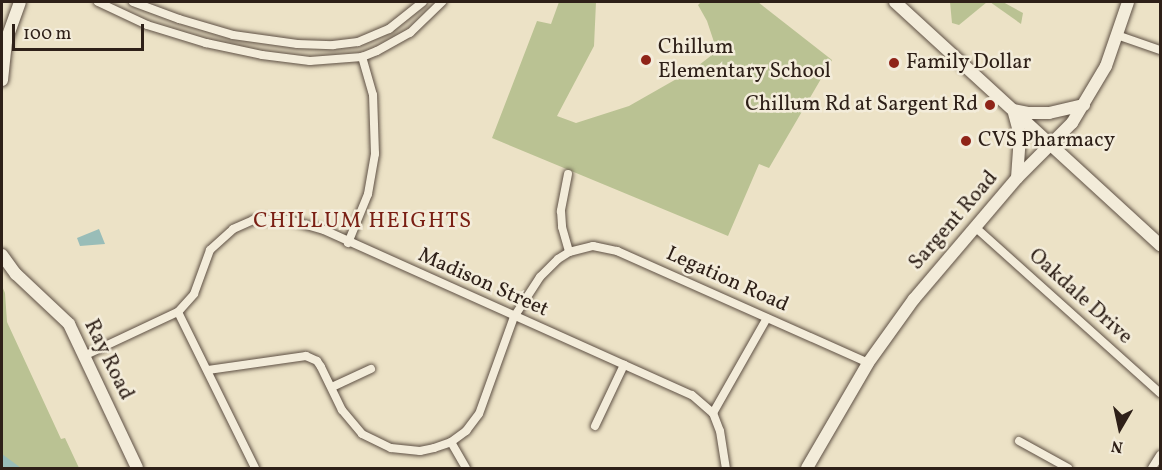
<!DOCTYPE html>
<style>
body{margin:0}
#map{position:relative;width:1162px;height:470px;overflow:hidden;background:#ece2c6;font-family:Vollkorn,serif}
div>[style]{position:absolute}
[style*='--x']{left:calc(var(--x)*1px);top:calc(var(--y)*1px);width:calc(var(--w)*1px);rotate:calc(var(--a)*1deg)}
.green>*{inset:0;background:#bac293}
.water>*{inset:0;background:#99bdb8}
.roads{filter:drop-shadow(0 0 2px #5e5044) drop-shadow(0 0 2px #5e5044)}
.street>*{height:8px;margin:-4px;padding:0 4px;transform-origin:4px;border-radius:4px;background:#f3ecda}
.secondary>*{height:12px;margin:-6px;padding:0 6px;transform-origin:6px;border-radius:6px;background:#f3ecda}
.dots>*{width:16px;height:16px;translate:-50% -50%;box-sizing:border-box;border:3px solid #f3ecda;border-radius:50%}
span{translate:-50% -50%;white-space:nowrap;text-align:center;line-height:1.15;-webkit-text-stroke:5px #f3ecda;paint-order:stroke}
.poi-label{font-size:21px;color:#2e2018}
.left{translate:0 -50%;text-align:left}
.right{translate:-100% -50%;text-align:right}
.street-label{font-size:21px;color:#2e2018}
.neighbourhood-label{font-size:22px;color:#7a1f14;letter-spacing:1.5px}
.frame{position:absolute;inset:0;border:3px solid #2e2018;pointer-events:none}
.north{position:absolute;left:1090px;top:398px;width:60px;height:60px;-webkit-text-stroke:4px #f3ecda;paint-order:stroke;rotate:189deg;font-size:16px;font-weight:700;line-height:24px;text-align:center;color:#2e2018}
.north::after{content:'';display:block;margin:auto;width:21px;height:27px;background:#2e2018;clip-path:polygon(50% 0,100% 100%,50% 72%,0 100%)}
.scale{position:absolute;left:12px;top:24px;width:132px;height:27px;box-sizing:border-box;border:3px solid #2e2018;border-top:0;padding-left:8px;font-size:18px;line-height:21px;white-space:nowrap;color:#2e2018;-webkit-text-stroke:4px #f3ecda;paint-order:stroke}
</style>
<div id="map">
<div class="green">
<div style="clip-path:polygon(559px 2px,596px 2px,594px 46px,557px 116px,576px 123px,629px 106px,694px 69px,717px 51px,707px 21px,698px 5px,701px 2px,758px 2px,832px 60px,769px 168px,759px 164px,728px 236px,492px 138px,537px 21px,551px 24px)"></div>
<div style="clip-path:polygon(950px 2px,987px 2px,959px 25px,952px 23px)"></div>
<div style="clip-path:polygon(990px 2px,1003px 2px,1023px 13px,1021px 24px)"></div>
<div style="clip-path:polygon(2px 286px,5px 293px,7px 322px,61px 439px,65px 438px,79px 468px,2px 468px)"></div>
</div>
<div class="water">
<div style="clip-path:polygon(99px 229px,105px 244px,80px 246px,77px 238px)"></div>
<div style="clip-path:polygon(2px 454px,21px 468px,2px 468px)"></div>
</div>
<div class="roads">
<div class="street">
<div style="--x:98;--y:2;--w:54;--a:25.1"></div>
<div style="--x:147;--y:25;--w:62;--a:17"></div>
<div style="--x:206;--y:43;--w:57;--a:12.1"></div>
<div style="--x:262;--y:55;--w:48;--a:7.1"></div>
<div style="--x:310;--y:61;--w:52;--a:-4.4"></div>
<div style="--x:362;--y:57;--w:16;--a:-22"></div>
<div style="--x:377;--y:51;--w:38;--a:-29"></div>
<div style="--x:410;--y:33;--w:45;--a:-44.1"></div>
<div style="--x:133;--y:2;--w:49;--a:20.3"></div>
<div style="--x:179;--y:19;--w:56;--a:16.5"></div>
<div style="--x:233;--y:35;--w:65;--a:8"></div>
<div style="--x:297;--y:44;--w:36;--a:2"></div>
<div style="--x:333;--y:45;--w:25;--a:-7"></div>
<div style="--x:358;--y:42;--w:34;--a:-23"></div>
<div style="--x:389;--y:29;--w:43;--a:-38.5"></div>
<div style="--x:1117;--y:35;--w:46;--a:19.2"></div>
<div style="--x:568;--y:174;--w:38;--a:101"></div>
<div style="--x:561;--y:211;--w:16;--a:86"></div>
<div style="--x:562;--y:227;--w:26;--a:74"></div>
<div style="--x:975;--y:227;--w:249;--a:41.9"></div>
<div style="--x:348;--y:243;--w:53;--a:-67.8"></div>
<div style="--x:368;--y:194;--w:41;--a:-80.1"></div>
<div style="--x:375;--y:154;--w:59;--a:-91.9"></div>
<div style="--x:373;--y:95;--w:40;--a:-106"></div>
<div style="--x:178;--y:312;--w:174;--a:63.7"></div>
<div style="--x:86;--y:355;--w:102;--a:-25.1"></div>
<div style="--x:178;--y:312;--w:24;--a:-48"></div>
<div style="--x:194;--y:294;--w:47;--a:-70"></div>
<div style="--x:210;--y:250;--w:31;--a:-42"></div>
<div style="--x:233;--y:229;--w:22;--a:-24"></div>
<div style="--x:253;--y:220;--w:36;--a:0"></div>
<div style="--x:289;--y:220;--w:36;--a:16"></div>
<div style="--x:324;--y:230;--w:403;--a:24.2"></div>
<div style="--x:692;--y:395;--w:28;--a:41"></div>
<div style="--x:713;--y:413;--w:19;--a:69"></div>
<div style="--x:720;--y:431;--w:37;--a:81"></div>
<div style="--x:208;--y:370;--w:99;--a:-8.1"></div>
<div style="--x:306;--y:356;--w:12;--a:24"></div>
<div style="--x:317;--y:361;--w:7;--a:56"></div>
<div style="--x:321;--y:367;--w:48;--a:64"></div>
<div style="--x:342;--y:410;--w:31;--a:50"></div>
<div style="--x:362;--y:434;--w:32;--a:26"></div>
<div style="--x:391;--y:448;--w:29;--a:6"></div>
<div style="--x:420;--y:451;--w:14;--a:-12"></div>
<div style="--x:434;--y:448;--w:18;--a:-19"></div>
<div style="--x:451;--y:442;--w:19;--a:-36"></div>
<div style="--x:466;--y:431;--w:21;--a:-53"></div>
<div style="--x:479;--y:414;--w:103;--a:-70.2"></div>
<div style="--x:514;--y:317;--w:48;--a:-57"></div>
<div style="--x:540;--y:277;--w:25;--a:-45"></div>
<div style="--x:558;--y:259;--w:13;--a:-32"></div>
<div style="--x:569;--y:252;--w:25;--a:-14"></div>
<div style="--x:593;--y:246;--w:25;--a:12"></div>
<div style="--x:617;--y:251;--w:275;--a:24"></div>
<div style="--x:332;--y:387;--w:43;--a:-24.8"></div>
<div style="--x:713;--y:413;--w:109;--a:-60.4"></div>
<div style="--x:595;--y:426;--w:68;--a:-64.6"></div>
<div style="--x:1019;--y:441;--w:56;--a:28.9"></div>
<div style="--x:451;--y:442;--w:30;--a:60"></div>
<div style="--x:1152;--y:468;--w:15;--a:-58"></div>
</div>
<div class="secondary">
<div style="--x:895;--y:2;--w:360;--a:42.5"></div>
<div style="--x:2;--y:80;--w:39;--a:-84"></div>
<div style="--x:6;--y:41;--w:41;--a:-70.3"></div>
<div style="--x:1014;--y:110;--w:14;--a:12"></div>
<div style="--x:1028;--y:113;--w:21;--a:0"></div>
<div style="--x:1049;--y:113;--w:36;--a:-13"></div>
<div style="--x:1014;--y:113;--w:24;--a:75"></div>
<div style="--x:1020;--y:136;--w:42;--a:94.1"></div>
<div style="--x:2;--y:255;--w:24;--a:54"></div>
<div style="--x:16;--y:274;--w:73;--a:43.3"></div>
<div style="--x:69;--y:324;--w:159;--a:64.7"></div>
<div style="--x:807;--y:468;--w:121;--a:-59.8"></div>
<div style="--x:868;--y:363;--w:79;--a:-54.3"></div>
<div style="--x:914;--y:299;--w:159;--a:-49.6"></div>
<div style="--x:1017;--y:178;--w:78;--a:-45"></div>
<div style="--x:1072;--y:123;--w:66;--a:-59.2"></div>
<div style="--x:1106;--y:66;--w:68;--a:-71"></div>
</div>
</div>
<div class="dots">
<div style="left:646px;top:60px;background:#8f2418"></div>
<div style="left:894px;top:63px;background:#8f2418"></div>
<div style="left:990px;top:105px;background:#8f2418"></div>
<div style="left:966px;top:141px;background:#8f2418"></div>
</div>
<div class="poi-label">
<span class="left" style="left:658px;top:60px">Chillum<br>Elementary School</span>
<span class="left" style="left:906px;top:63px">Family Dollar</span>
<span class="right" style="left:978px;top:105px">Chillum Rd at Sargent Rd</span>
<span class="left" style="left:978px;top:141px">CVS Pharmacy</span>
</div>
<div class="street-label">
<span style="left:954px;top:221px;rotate:-49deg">Sargent Road</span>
<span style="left:727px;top:280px;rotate:24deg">Legation Road</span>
<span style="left:483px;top:283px;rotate:24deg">Madison Street</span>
<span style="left:1080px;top:297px;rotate:42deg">Oakdale Drive</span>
<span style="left:108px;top:360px;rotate:64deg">Ray Road</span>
</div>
<div class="neighbourhood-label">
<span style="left:363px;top:222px">CHILLUM HEIGHTS</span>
</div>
<div class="frame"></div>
<div class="north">N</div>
<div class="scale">100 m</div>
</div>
